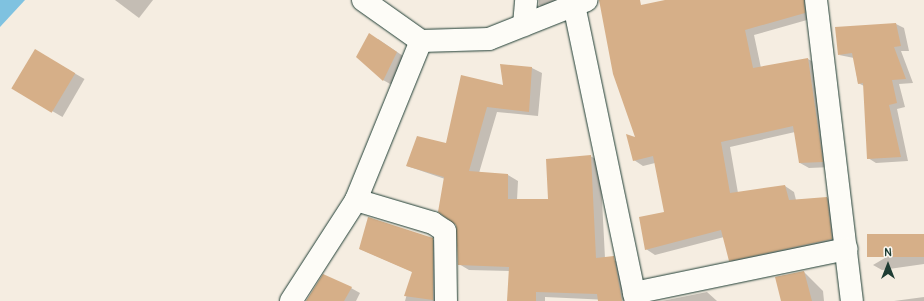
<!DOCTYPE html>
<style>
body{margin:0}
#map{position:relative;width:924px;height:301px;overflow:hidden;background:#f5ede1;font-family:Pangolin,sans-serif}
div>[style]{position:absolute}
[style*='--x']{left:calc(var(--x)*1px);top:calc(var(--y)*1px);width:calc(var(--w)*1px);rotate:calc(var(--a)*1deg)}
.water>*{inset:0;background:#7fc2e0}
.shadow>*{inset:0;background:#0003;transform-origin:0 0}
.building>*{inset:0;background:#d6af88;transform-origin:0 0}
.roads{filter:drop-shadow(0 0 1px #1f3d34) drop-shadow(0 0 1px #1f3d34)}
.street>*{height:22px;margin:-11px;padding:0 11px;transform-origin:11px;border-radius:11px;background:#fdfcf7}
.secondary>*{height:22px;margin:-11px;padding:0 11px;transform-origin:11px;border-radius:11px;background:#fdfcf7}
span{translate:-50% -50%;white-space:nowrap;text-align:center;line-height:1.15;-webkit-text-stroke:4px #fdfcf7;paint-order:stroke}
.north{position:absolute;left:868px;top:245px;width:40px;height:40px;-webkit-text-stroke:3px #fdfcf7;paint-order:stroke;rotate:0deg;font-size:11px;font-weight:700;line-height:16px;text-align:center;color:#1f3d34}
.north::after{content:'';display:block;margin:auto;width:14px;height:18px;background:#1f3d34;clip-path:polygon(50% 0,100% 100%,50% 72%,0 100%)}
</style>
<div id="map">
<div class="water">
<div style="clip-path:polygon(0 0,25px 0,0 27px)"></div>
</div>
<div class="shadow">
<div style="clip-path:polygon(115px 0,153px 0,139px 18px)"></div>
<div style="clip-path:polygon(539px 0,574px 0,548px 10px,539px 5px)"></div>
<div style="clip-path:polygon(671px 0,812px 0,814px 18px,754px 35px,761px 68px,808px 59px,817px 64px,832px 167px,809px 168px,800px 163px,795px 132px,730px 147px,738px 193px,785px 186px,794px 192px,796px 200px,827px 198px,836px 203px,841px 244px,740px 265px,730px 260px,724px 237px,655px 255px,646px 249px,666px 213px,655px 163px,643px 166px,634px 160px)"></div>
<div style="clip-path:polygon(896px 24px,904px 28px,909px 51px,901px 51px,913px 83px,899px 84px,905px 107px,897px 109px,908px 161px,876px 163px,868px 158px,864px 86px,858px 83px,854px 58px,839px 55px)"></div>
<div style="clip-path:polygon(378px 39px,406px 58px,392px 85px,383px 80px)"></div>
<div style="left:36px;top:51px;width:56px;height:44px;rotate:30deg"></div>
<div style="clip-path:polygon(502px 65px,532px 68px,542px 73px,538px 116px,497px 112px,479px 173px,508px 175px,518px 181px,517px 200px,549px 200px,590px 156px,600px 161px,605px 258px,623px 263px,630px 301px,545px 297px,545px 301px,510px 301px,510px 271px,469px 270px,459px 264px,457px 225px,445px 179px,407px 166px,446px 144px,504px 86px)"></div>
<div style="clip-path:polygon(924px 235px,924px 264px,882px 270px,873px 265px)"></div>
<div style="clip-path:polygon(432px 239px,441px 244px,444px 301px,405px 301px,413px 272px,360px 249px)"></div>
<div style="clip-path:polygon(804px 272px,823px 291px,824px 301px,782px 301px,776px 277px)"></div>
<div style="clip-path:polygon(351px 288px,360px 293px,356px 301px,310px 301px)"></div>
<div style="clip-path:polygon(707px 292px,717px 301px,662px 301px)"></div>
<div style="clip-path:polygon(924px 297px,924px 301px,894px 301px)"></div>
</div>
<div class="building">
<div style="clip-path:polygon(599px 0,640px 0,641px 5px,665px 0,804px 0,805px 13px,745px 30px,753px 68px,808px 58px,823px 162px,799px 163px,793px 126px,721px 142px,730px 193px,785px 185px,789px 200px,827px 197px,832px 239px,729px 261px,721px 230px,645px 250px,639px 217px,664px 212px,653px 156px,633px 161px,626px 134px,635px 137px,613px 74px)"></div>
<div style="clip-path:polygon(896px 23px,901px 46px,894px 47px,906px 79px,892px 80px,897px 103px,889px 105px,901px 157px,867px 159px,863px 83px,858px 84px,852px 53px,838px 55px,835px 27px)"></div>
<div style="clip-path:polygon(369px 33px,397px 52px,383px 81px,356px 57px)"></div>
<div style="left:35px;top:49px;width:47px;height:46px;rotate:31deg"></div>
<div style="clip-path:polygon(500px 64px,532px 67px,529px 112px,487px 107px,469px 171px,508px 174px,508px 199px,548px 199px,546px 159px,591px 155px,596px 258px,614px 256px,622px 301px,598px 301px,597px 294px,536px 292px,536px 301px,507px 301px,509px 267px,458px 265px,456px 225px,438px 212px,444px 177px,406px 166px,417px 136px,446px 143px,461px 75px,503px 85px)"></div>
<div style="clip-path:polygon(368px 217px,433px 238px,433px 300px,404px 296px,412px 272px,359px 249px)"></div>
<div style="left:924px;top:234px;width:23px;height:57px;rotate:90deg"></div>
<div style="clip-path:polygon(804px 271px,812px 301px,781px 301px,775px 277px)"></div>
<div style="clip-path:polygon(323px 274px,352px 287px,344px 301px,306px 301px)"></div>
</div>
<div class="roads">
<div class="street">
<div style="--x:816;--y:0;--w:303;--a:83.2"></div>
<div style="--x:574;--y:5;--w:302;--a:78.2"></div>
<div style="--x:524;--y:25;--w:25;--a:-85"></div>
<div style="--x:356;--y:200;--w:80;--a:16.6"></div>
<div style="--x:433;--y:223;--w:14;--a:34"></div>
<div style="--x:445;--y:231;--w:70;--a:89.2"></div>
<div style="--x:634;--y:293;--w:217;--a:-11.7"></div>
<div style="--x:291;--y:301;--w:120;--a:-57.2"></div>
<div style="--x:356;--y:200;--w:172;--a:-67.8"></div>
</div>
<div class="secondary">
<div style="--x:363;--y:0;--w:71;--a:35.3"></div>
<div style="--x:421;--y:41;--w:68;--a:-1.7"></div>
<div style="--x:489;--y:39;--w:105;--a:-21.7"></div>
</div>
</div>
<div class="north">N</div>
</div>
